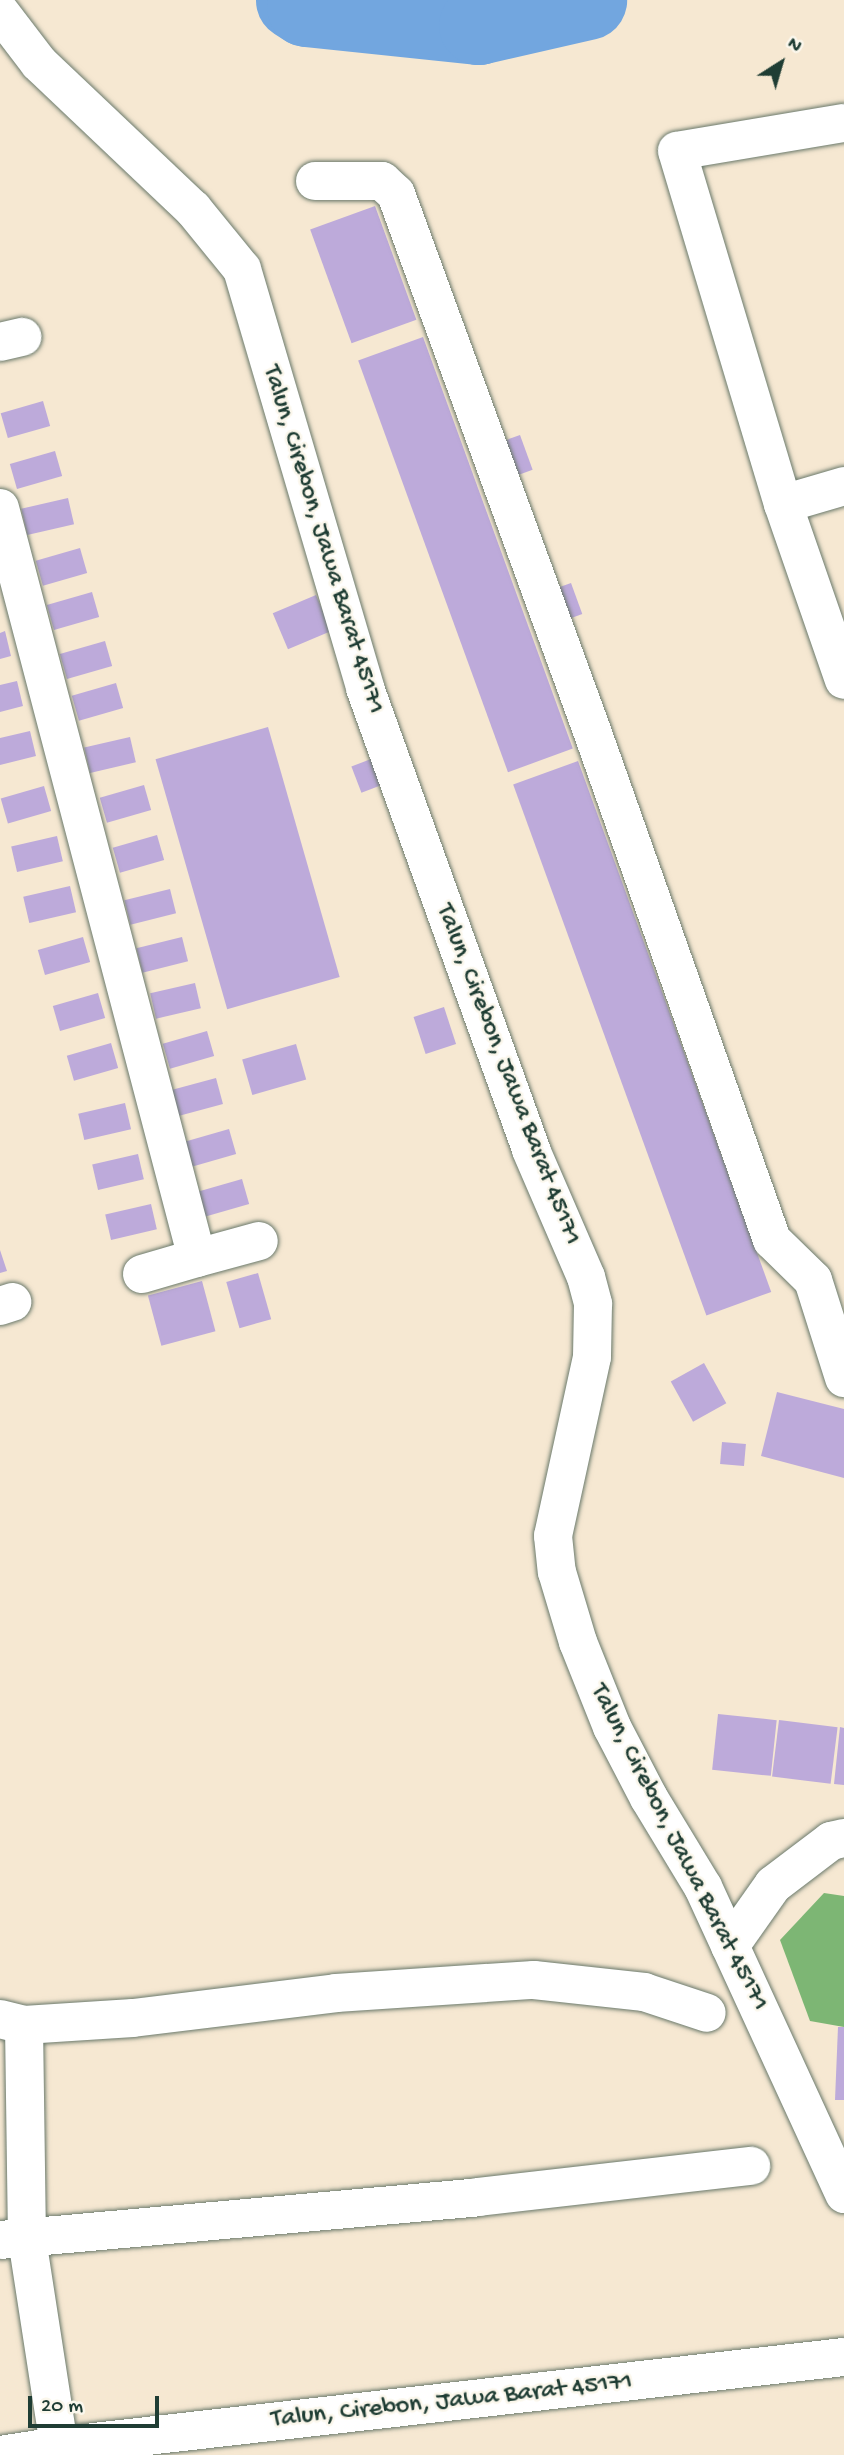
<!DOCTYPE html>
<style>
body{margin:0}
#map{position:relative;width:844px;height:2455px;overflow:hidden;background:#f6e8d2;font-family:"Gochi Hand",sans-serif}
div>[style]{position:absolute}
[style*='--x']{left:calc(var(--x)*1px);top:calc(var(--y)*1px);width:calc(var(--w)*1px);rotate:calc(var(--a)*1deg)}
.forest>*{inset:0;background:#7db674}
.river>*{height:79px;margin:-39.5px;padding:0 39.5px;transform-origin:39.5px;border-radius:39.5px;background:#72a6df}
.building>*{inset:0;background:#bdaada;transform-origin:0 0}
.roads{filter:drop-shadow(0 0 2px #6a796b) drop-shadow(0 0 2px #6a796b)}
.minor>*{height:38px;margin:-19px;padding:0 19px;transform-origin:19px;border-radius:19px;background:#fff}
span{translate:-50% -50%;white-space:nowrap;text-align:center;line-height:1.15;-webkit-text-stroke:5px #fbf7ec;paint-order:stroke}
.street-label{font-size:26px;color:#1f3d34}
.north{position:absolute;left:746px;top:28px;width:70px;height:70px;-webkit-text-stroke:5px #fbf7ec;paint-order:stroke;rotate:37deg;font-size:19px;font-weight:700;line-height:28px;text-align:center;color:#1f3d34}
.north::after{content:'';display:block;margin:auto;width:24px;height:32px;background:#1f3d34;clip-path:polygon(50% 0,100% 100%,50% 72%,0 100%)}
.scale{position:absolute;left:28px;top:2396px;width:131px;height:32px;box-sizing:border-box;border:4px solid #1f3d34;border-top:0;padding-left:9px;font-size:21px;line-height:24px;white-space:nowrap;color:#1f3d34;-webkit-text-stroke:5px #fbf7ec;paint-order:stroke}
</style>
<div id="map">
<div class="forest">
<div style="clip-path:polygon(824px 1893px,844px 1896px,844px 2027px,810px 2021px,780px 1940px)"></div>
</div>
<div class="river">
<div style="--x:295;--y:0;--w:13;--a:32"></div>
<div style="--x:306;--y:7;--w:173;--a:6"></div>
<div style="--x:478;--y:25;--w:112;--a:-12.9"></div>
</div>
<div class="building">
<div style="left:375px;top:206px;width:121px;height:69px;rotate:70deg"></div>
<div style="left:423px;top:337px;width:438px;height:69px;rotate:70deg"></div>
<div style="left:43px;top:401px;width:26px;height:44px;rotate:74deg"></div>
<div style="left:520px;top:435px;width:37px;height:22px;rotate:70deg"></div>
<div style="left:55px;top:451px;width:26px;height:47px;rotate:74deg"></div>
<div style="left:68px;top:498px;width:27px;height:48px;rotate:77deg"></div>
<div style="left:80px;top:548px;width:26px;height:46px;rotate:74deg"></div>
<div style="left:571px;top:583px;width:33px;height:23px;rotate:70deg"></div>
<div style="left:92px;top:592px;width:26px;height:47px;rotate:74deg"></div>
<div style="left:316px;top:595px;width:39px;height:47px;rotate:67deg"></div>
<div style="clip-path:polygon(5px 631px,11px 656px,0 659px,0 633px)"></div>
<div style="left:105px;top:641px;width:26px;height:47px;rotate:74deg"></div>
<div style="clip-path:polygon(17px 681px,23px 706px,0 712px,0 685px)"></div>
<div style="left:116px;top:683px;width:26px;height:46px;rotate:74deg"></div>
<div style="left:268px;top:727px;width:260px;height:117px;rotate:74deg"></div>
<div style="clip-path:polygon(30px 731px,36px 756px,0 765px,0 738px)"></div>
<div style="left:130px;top:737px;width:26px;height:47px;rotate:77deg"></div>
<div style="left:371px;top:759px;width:28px;height:21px;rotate:69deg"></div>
<div style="left:578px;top:761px;width:565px;height:69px;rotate:70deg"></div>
<div style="left:144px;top:785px;width:26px;height:46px;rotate:74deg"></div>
<div style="left:44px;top:786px;width:26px;height:45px;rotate:74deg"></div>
<div style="left:157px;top:835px;width:26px;height:46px;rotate:74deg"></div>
<div style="left:57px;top:836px;width:26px;height:47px;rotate:77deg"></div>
<div style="left:70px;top:886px;width:27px;height:48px;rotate:77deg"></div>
<div style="left:170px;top:889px;width:25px;height:47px;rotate:76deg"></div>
<div style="left:83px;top:937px;width:26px;height:47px;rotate:74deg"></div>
<div style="left:182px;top:937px;width:25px;height:47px;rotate:76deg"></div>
<div style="left:195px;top:983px;width:26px;height:46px;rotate:77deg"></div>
<div style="left:98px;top:993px;width:26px;height:47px;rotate:74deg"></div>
<div style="left:444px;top:1007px;width:39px;height:32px;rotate:72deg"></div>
<div style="left:207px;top:1031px;width:26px;height:46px;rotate:74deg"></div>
<div style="left:111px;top:1043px;width:26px;height:46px;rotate:74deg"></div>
<div style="left:296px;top:1044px;width:37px;height:56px;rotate:74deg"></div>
<div style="left:216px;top:1078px;width:27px;height:48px;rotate:75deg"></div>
<div style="left:125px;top:1103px;width:27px;height:48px;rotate:77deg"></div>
<div style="left:229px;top:1129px;width:26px;height:47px;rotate:74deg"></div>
<div style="left:138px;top:1154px;width:26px;height:47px;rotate:77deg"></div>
<div style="left:242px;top:1179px;width:26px;height:48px;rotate:74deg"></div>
<div style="left:151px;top:1204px;width:26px;height:47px;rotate:77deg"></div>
<div style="clip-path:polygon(0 1250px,7px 1271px,0 1273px)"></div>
<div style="left:258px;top:1273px;width:48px;height:33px;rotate:74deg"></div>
<div style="left:202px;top:1281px;width:52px;height:56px;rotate:75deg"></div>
<div style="left:704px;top:1363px;width:46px;height:38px;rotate:61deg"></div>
<div style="clip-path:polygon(777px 1392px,844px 1409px,844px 1478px,761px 1456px)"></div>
<div style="left:722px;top:1442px;width:24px;height:22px;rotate:5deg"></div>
<div style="left:718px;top:1714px;width:59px;height:56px;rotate:6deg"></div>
<div style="left:779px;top:1720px;width:59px;height:57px;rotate:7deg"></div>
<div style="clip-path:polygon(840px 1727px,844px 1728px,844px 1785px,834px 1784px)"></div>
<div style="clip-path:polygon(838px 2027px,844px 2027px,844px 2100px,835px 2100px)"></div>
</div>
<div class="roads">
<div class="minor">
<div style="--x:0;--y:12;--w:64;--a:52.6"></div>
<div style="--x:39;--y:63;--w:212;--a:43.5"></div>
<div style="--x:193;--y:209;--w:77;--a:50.8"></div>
<div style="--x:242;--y:269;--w:437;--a:73.6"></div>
<div style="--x:365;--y:688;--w:491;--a:70.2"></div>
<div style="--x:531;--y:1150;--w:138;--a:66.6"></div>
<div style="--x:586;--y:1277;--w:28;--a:75"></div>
<div style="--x:593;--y:1304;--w:53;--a:91.1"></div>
<div style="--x:592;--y:1357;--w:183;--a:102.3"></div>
<div style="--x:553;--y:1536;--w:36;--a:84"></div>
<div style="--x:557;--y:1572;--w:73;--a:73.3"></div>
<div style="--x:578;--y:1642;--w:92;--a:68.2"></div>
<div style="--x:612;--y:1727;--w:80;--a:62.5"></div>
<div style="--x:649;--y:1798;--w:104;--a:58.8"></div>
<div style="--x:703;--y:1887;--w:338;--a:65.3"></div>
<div style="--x:844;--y:123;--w:169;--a:170.5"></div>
<div style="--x:677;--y:151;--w:369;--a:73.3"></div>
<div style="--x:783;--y:504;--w:186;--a:70.9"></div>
<div style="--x:315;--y:181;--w:67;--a:0"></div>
<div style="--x:382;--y:181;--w:19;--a:43"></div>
<div style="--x:396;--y:194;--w:568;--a:69.94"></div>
<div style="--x:591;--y:728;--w:543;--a:70.53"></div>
<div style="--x:772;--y:1240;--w:57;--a:44.3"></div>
<div style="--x:813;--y:1280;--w:103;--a:72.4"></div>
<div style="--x:0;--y:342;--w:23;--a:-13"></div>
<div style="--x:783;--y:504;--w:64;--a:-16.4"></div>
<div style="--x:0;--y:508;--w:775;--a:75.28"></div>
<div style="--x:197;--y:1258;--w:64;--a:-15.3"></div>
<div style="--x:142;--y:1274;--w:57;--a:-16.2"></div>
<div style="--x:0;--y:1306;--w:13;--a:-18"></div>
<div style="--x:730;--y:1946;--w:75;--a:-54.8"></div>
<div style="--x:773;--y:1885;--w:73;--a:-37.2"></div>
<div style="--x:831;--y:1841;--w:13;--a:-13"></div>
<div style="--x:0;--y:2019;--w:25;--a:14"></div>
<div style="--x:24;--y:2025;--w:109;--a:-3.7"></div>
<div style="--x:133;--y:2018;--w:205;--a:-7"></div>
<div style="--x:336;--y:1993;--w:198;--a:-3.8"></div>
<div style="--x:534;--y:1980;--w:111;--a:6.2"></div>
<div style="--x:644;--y:1992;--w:66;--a:18.4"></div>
<div style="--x:24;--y:2025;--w:214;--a:89.2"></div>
<div style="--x:27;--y:2239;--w:209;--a:81.2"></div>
<div style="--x:59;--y:2446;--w:790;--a:-6.47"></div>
<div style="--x:0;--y:2240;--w:480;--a:-5.1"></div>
<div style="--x:478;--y:2197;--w:275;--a:-6.5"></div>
<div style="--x:0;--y:2455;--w:60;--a:-8.7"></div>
</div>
</div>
<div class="street-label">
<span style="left:322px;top:540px;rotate:73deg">Talun, Cirebon, Jawa Barat 45171</span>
<span style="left:507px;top:1075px;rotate:69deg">Talun, Cirebon, Jawa Barat 45171</span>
<span style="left:678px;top:1848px;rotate:63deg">Talun, Cirebon, Jawa Barat 45171</span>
<span style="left:452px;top:2402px;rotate:-6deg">Talun, Cirebon, Jawa Barat 45171</span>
</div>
<div class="north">N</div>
<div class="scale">20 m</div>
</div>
